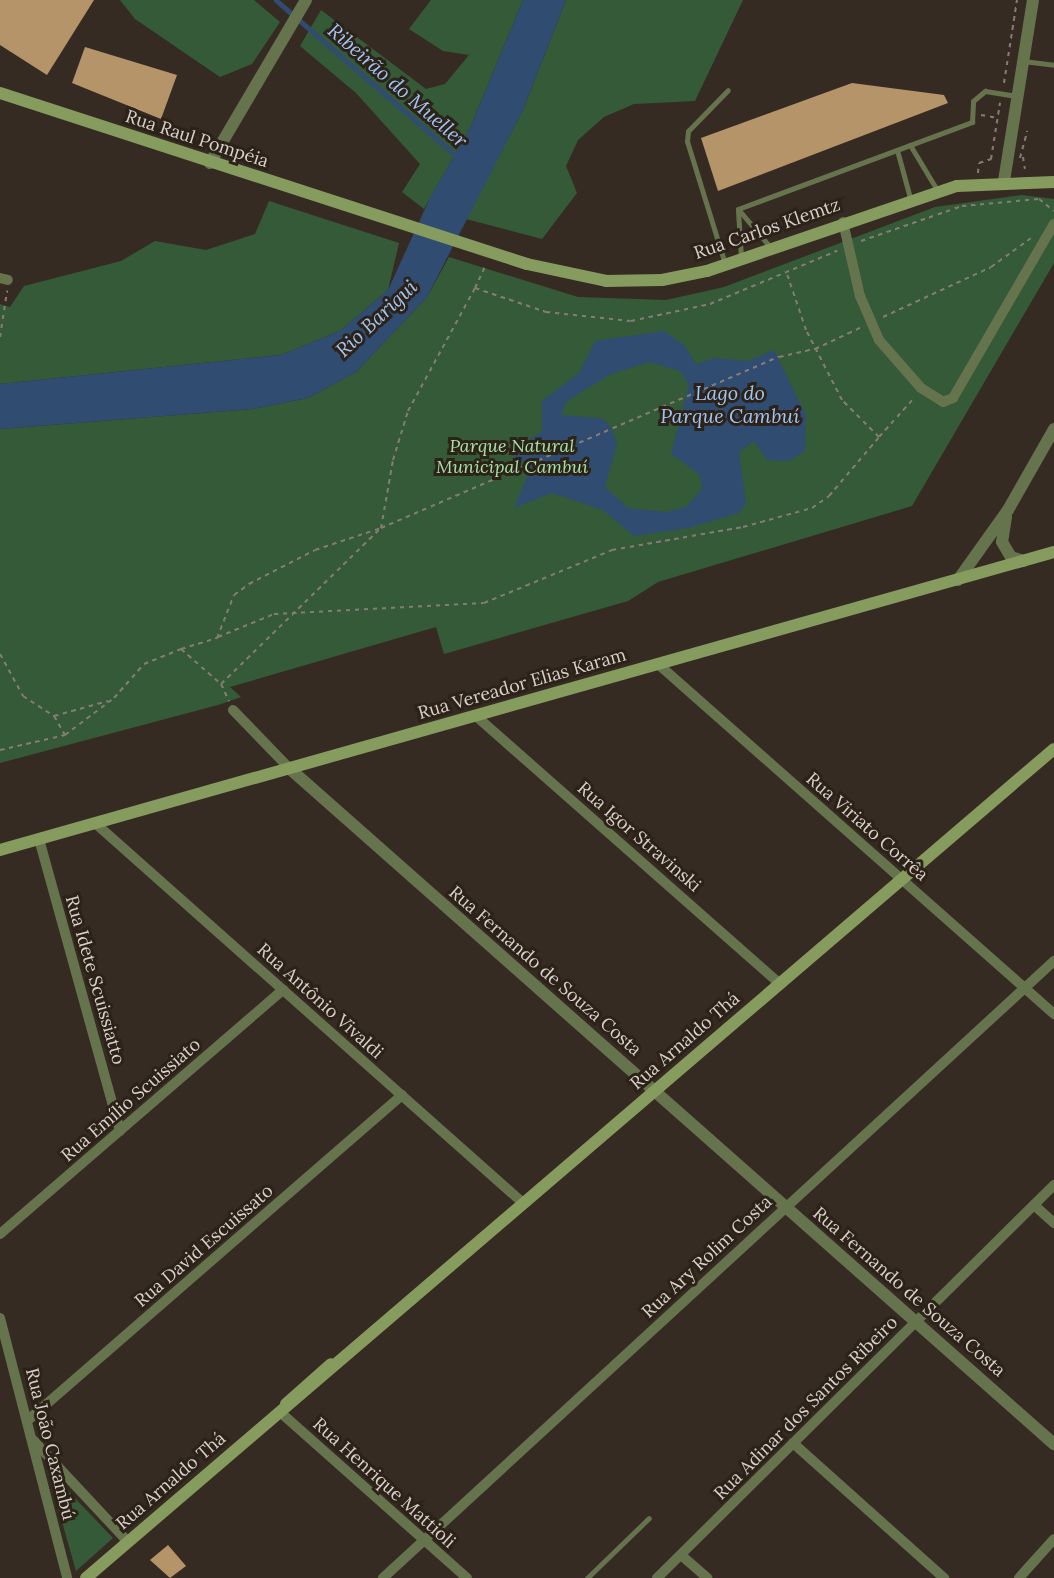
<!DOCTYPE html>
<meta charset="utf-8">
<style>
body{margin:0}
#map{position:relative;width:1054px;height:1578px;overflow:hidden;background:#362b22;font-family:Lora,serif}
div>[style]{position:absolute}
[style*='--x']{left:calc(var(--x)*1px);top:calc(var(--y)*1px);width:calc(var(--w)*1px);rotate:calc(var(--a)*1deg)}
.green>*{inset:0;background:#355a38}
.water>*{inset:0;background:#304c71}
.stream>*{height:4.5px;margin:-2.25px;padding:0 2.25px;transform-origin:2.25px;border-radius:2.25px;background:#304c71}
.building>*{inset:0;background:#b59469}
.path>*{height:2px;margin-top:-1px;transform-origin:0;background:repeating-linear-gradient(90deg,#857c74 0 4.5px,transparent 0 9px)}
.service>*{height:5px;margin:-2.5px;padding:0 2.5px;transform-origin:2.5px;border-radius:2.5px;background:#66744e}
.minor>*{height:10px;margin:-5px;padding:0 5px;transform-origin:5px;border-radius:5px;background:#66744e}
.tertiary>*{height:12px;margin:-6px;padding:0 6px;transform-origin:6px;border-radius:6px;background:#66744e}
.secondary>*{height:12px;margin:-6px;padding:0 6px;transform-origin:6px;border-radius:6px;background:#859c5e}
span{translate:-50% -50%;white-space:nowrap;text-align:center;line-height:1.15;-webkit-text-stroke:6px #2c2218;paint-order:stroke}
.street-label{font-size:18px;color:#d8d1cb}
.park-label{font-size:18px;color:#a5e2a8;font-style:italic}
.water-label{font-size:20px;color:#9fc4f5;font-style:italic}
</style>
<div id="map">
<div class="green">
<div style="clip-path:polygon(120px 0,254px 0,280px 22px,252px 64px,220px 77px,135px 19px)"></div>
<div style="clip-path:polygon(431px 0,523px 0,470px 128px,424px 209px,402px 192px,420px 164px,356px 93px,300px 46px,321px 10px,426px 89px,445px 84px,469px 55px,443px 51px,409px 29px)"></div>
<div style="clip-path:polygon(566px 0,743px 0,695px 101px,634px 104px,604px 117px,578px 140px,566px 166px,577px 193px,542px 239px,466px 219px,523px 110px)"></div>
<div style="clip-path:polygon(1022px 195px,1054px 199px,1054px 263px,912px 506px,658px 582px,628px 601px,444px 654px,436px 627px,230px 687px,241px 697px,218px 705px,0 763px,0 429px,253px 409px,308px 398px,356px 372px,427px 297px,449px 257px,578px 297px,666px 300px,724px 287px,935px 207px)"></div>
<div style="clip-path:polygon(269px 201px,399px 243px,388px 290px,340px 331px,281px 355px,0 384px,0 304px,10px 307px,24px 286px,121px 261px,155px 241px,206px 250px,255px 234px)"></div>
<div style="clip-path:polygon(47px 1469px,113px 1538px,76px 1571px)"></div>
</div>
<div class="water">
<div style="clip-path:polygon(523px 0,566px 0,523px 110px,427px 297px,356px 372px,308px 398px,253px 409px,0 429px,0 384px,281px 355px,340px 331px,388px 290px,430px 198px,470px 128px)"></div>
<div style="clip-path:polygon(evenodd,664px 331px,684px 345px,696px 364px,715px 358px,748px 361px,774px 350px,806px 415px,805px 451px,789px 461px,767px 460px,754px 441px,739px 452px,746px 504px,739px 513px,688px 528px,634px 536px,603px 510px,552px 493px,514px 508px,528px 474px,523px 462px,509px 454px,542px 431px,542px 401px,579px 373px,595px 341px,664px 331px,650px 362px,680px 371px,689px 385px,671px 454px,699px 474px,702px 489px,686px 507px,666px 512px,628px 508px,605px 487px,617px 443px,609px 424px,600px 418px,561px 415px,567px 401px,611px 374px,650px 362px)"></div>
</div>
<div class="stream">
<div style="--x:276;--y:0;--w:240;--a:40.8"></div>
</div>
<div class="building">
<div style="clip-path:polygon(0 0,94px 0,47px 75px,0 45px)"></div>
<div style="clip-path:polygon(85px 47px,177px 75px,161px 119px,72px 83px)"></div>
<div style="clip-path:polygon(852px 83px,944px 95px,948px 103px,718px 191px,701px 138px)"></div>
<div style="clip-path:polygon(168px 1545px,186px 1566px,170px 1578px,150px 1560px)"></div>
</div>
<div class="path">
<div style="--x:1004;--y:83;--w:84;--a:-81.1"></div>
<div style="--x:981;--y:115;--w:17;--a:10"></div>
<div style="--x:1023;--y:157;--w:12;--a:81"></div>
<div style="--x:1020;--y:158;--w:28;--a:-75"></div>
<div style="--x:978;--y:173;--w:10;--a:-84"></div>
<div style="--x:979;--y:163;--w:13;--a:-18"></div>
<div style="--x:991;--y:159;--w:57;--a:-80.9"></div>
<div style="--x:861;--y:241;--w:107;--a:-19.1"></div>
<div style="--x:962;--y:206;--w:77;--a:-5.2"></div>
<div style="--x:1039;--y:199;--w:19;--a:39"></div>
<div style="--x:475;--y:288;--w:26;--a:-65"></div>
<div style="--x:883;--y:317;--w:119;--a:-24.8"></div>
<div style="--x:991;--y:267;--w:49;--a:-35.9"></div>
<div style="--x:0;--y:337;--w:47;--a:-81.3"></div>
<div style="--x:879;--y:437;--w:54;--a:-48"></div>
<div style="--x:218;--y:637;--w:61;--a:-22.3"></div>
<div style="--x:274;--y:614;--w:210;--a:-3"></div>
<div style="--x:484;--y:603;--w:139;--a:-22.5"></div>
<div style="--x:612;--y:550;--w:133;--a:-10"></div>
<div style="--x:743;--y:527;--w:72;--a:-15.4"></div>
<div style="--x:812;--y:508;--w:21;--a:-35"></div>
<div style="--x:829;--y:496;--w:77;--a:-49.7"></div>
<div style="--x:879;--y:437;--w:52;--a:-135"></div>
<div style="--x:842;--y:400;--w:79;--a:-117.2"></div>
<div style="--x:806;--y:330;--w:62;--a:-108.7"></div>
<div style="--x:181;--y:649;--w:38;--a:-17"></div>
<div style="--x:217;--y:638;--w:46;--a:-68.4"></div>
<div style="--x:234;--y:595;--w:19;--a:-36"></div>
<div style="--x:249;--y:584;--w:74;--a:-27.3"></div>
<div style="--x:315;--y:550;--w:70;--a:-18.4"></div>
<div style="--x:381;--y:528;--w:69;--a:-80"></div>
<div style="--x:393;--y:460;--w:51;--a:-73"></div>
<div style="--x:408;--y:411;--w:140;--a:-61.4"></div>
<div style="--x:475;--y:288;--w:75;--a:18.7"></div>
<div style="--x:546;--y:312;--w:85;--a:6"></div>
<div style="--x:631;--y:321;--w:81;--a:-12.1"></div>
<div style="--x:710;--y:304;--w:138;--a:-22.7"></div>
<div style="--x:0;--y:654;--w:48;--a:61.3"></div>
<div style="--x:23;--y:696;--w:37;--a:33"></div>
<div style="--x:54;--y:716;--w:22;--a:60"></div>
<div style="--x:221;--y:684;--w:223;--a:-44.3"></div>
<div style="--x:381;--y:528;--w:433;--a:-23.3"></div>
<div style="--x:779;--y:357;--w:37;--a:-13"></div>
<div style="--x:815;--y:349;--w:52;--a:-25.1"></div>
<div style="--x:54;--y:716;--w:56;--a:-15.5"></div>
<div style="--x:0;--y:750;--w:67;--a:-13"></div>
<div style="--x:65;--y:735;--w:61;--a:-37.1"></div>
<div style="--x:114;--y:698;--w:45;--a:-48.6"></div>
<div style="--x:144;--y:664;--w:40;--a:-22"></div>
<div style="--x:181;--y:649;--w:53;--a:41.2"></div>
<div style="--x:221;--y:684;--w:19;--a:65"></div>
</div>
<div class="service">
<div style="--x:1023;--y:61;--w:31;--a:7"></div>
<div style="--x:910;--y:145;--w:52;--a:59"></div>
<div style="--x:897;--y:150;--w:50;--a:74.8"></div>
<div style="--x:738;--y:209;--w:250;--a:-20.4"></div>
<div style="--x:972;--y:122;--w:21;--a:-87"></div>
<div style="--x:973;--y:101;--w:16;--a:-40"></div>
<div style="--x:985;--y:91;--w:33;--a:9"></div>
<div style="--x:738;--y:209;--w:51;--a:49.8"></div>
<div style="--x:738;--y:211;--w:47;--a:86.3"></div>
<div style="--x:725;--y:264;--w:129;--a:-107.2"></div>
<div style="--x:687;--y:141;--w:10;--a:-84"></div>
<div style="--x:688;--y:131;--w:57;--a:-45.7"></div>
<div style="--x:587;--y:1578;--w:86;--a:-44.1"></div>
</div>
<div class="minor">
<div style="--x:843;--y:222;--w:76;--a:77.1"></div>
<div style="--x:860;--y:296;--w:48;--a:66.6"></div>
<div style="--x:879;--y:340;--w:64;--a:48.8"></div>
<div style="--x:921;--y:388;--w:26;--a:32"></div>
<div style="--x:943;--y:402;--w:11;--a:-22"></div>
<div style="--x:953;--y:398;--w:201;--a:-59.9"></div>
<div style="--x:0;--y:278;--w:8;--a:14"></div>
<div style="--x:658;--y:664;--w:529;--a:41.47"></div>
<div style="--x:233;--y:710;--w:81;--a:46"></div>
<div style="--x:476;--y:716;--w:405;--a:41.4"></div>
<div style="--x:95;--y:823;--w:572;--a:41.6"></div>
<div style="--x:39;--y:839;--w:303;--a:74.5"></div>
<div style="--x:1034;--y:1205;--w:27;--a:42"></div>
<div style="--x:0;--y:1234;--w:374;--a:-40.8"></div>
<div style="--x:0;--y:1318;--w:268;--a:75.5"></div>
<div style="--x:280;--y:1412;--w:250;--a:41.6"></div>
<div style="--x:27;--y:1421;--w:497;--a:-41"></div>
<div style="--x:33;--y:1440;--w:139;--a:47"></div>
<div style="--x:793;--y:1443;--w:203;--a:41.8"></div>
<div style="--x:681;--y:1555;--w:35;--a:41"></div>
<div style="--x:383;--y:1578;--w:912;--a:-42.6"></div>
<div style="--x:657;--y:1578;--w:559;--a:-44.71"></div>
<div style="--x:1019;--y:1578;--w:52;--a:-48.1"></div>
</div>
<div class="tertiary">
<div style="--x:210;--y:163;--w:189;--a:-59.5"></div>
<div style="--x:1004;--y:181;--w:183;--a:-80.9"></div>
<div style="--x:1006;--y:517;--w:25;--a:99"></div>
<div style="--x:1002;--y:542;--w:17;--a:59"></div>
<div style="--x:1011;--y:557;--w:13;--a:18"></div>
<div style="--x:958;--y:580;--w:86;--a:-54.5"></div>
<div style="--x:1008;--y:510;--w:93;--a:-60.4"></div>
<div style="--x:289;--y:768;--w:1021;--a:41.47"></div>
</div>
<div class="secondary">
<div style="--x:0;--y:93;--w:554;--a:17.98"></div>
<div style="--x:527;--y:264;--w:81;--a:12.1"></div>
<div style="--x:606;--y:281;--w:56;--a:-1"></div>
<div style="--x:662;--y:280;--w:46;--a:-11.3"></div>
<div style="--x:707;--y:271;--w:264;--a:-18.8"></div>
<div style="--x:957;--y:186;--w:97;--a:-2.4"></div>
<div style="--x:0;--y:850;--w:1095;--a:-15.79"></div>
<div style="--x:286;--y:1404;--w:60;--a:-41.6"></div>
<div style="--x:86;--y:1578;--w:1274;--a:-40.58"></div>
</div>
<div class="street-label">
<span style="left:197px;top:139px;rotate:18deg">Rua Raul Pompéia</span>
<span style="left:767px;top:229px;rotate:-19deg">Rua Carlos Klemtz</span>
<span style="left:522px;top:684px;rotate:-16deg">Rua Vereador Elias Karam</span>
<span style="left:867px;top:827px;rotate:41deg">Rua Viriato Corrêa</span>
<span style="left:639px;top:837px;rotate:41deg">Rua Igor Stravinski</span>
<span style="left:545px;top:971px;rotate:41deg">Rua Fernando de Souza Costa</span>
<span style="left:95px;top:980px;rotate:74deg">Rua Idete Scuissiatto</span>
<span style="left:320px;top:1001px;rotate:42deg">Rua Antônio Vivaldi</span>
<span style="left:685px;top:1041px;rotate:-41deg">Rua Arnaldo Thá</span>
<span style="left:131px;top:1100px;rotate:-41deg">Rua Emílio Scuissiato</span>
<span style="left:204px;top:1246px;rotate:-41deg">Rua David Escuissato</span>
<span style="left:707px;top:1257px;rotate:-43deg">Rua Ary Rolim Costa</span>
<span style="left:909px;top:1292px;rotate:41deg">Rua Fernando de Souza Costa</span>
<span style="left:806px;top:1408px;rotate:-45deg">Rua Adinar dos Santos Ribeiro</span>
<span style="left:50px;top:1444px;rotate:76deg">Rua João Caxambú</span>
<span style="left:171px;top:1481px;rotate:-41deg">Rua Arnaldo Thá</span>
<span style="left:384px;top:1483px;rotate:42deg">Rua Henrique Mattioli</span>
</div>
<div class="park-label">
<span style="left:512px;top:457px">Parque Natural<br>Municipal Cambuí</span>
</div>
<div class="water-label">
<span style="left:398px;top:85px;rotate:41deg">Ribeirão do Mueller</span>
<span style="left:376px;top:318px;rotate:-43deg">Rio Barigui</span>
<span style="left:730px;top:404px">Lago do<br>Parque Cambuí</span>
</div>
</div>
